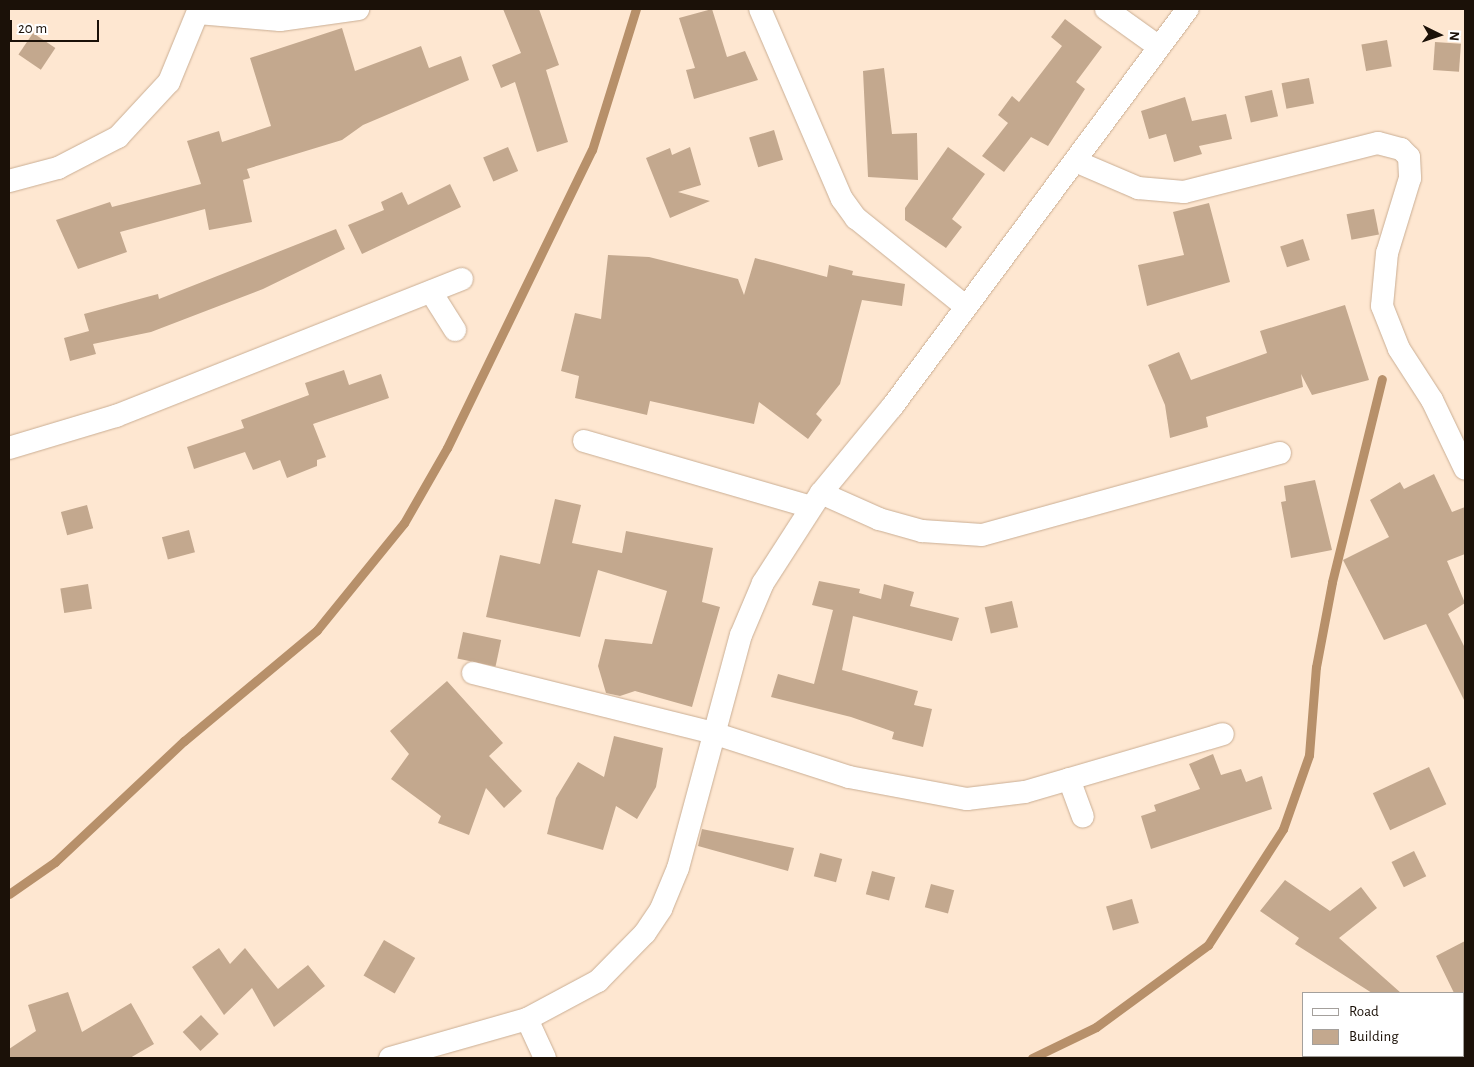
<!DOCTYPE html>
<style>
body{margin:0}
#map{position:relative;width:1474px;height:1067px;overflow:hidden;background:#fee7d1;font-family:"Alegreya Sans",sans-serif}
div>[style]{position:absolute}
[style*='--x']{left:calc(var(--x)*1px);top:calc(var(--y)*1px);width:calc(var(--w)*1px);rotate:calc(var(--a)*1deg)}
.stream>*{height:9px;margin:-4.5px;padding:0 4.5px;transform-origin:4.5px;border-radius:4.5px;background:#b7906a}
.building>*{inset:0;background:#c3a88e;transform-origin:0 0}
.roads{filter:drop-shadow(0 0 1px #caae94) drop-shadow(0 0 1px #caae94)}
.minor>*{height:22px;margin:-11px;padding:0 11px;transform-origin:11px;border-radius:11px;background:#fff}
span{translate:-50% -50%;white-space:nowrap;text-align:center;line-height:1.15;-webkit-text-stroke:4px #fff;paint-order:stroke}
.frame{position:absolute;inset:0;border:10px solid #1b1108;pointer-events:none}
.legend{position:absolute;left:1302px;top:992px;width:162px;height:65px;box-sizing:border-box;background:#fff;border:1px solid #a4a09c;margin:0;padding:6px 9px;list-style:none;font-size:15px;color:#1b1108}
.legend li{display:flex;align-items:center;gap:10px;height:25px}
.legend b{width:25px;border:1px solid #a4a09c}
.north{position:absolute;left:1414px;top:10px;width:50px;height:50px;-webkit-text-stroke:4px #fff;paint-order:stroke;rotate:94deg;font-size:14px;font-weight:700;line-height:20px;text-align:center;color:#1b1108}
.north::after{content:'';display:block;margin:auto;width:18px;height:22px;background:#1b1108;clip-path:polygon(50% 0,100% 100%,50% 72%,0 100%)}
.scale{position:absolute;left:10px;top:20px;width:89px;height:22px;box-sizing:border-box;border:2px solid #1b1108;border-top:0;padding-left:6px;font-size:15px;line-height:18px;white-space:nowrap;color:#1b1108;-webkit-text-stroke:4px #fff;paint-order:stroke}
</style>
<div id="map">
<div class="stream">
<div style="--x:9;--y:894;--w:56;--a:-34.8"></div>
<div style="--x:55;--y:862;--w:177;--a:-43.2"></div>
<div style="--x:184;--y:741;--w:173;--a:-39.8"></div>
<div style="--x:317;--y:630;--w:138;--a:-50.9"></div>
<div style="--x:404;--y:523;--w:86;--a:-60.2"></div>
<div style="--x:447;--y:448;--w:331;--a:-64.1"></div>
<div style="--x:592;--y:150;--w:148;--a:-72.7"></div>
<div style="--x:1032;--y:1058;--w:71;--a:-25.8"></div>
<div style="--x:1096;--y:1027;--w:139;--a:-36.2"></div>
<div style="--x:1208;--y:945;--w:138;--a:-57.1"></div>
<div style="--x:1283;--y:829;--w:78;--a:-70.6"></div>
<div style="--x:1309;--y:755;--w:88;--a:-85.5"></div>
<div style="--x:1316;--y:667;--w:86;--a:-79.3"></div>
<div style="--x:1332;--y:582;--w:209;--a:-76.2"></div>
</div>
<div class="building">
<div style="clip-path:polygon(503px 9px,539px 9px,559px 65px,546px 70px,568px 142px,537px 152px,515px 82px,501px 88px,492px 65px,521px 53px)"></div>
<div style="clip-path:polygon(712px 9px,727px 57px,745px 51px,758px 80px,694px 99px,686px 70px,695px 68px,679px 18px)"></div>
<div style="clip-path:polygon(1065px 19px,1102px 47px,1076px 82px,1085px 89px,1048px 146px,1031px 137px,1004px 172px,982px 156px,1008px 123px,998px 115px,1012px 96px,1019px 102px,1062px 46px,1051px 37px)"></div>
<div style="clip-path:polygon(342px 28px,355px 71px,421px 46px,429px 68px,461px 56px,469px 80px,363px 125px,342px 140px,247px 169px,250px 178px,243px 180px,252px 222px,209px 230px,205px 209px,120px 232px,127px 252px,78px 269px,56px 220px,110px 202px,112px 207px,201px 184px,187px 141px,219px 131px,222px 142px,271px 126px,250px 58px)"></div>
<div style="left:33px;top:33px;width:27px;height:26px;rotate:34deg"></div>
<div style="left:1387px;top:40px;width:27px;height:26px;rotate:80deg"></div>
<div style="left:1435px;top:42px;width:26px;height:28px;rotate:4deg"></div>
<div style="clip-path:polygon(884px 68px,892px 134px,917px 133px,918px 180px,868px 177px,863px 71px)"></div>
<div style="left:1309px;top:78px;width:26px;height:28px;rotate:79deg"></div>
<div style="left:1272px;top:90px;width:27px;height:28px;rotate:77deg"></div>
<div style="clip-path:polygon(1185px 97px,1192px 121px,1226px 114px,1232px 139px,1199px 146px,1202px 154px,1174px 162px,1166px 134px,1149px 139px,1141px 111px)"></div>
<div style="left:774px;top:130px;width:31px;height:26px;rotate:73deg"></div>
<div style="left:508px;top:147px;width:26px;height:27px;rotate:67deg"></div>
<div style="clip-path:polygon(690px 147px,701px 185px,678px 192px,710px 201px,670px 218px,646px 158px,670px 148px,672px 155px)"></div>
<div style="clip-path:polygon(948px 147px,985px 174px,952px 219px,962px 227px,946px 248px,905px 220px,905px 208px)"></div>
<div style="clip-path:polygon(450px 184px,461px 207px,362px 254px,348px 225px,384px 210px,381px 202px,402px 192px,408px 205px)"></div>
<div style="clip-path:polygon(1209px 203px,1230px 282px,1147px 306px,1138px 265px,1184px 255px,1173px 212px)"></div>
<div style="left:1374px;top:209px;width:26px;height:28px;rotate:79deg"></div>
<div style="clip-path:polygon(336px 229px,345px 249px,263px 289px,151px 332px,93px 344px,96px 354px,70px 361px,64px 338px,89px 331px,84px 314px,158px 294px,159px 299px)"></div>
<div style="left:1303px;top:239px;width:22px;height:24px;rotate:72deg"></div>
<div style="clip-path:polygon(608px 255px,649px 257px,738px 279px,744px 295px,755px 258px,827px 277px,829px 265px,853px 271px,852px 275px,905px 284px,902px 306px,862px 300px,840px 384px,816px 414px,822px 420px,808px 439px,759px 402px,754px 424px,650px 401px,647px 415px,575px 398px,579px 376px,561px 371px,575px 313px,601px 319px)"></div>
<div style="clip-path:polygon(1345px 305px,1369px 380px,1312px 395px,1301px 374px,1303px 387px,1206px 417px,1208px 427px,1170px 438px,1165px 405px,1148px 365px,1179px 352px,1191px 380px,1267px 353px,1260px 331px)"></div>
<div style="clip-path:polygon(344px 370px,349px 385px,381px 374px,389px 398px,313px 424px,326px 457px,317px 460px,317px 466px,287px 478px,280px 460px,253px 470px,245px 452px,194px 469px,187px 447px,244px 428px,241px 420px,309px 395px,305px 383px)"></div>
<div style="clip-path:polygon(1434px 474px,1452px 512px,1465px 507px,1465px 554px,1447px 561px,1465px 603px,1448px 614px,1465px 648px,1465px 702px,1426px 624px,1384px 640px,1343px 560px,1389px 537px,1370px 500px,1400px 482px,1404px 489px)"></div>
<div style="clip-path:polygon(1315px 480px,1332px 550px,1291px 558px,1281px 502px,1286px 501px,1284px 486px)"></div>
<div style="clip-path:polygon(555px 499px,581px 505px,572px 543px,622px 553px,626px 531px,713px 548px,702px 602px,720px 607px,692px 707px,635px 691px,620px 696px,606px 693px,598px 666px,605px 639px,652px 644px,667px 591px,598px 570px,580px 637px,486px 617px,500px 555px,540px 564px)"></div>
<div style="left:87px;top:505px;width:24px;height:27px;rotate:75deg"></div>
<div style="left:189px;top:530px;width:23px;height:28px;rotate:75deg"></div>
<div style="clip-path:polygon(819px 581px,860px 589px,859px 593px,881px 599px,884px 584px,914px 592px,910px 606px,959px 618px,952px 641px,853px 616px,842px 670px,918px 691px,914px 705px,932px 709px,923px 747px,892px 739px,894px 732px,851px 717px,771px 697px,778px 674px,814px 684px,833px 610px,812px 605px)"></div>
<div style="left:88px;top:584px;width:25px;height:28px;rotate:81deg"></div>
<div style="left:1012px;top:601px;width:27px;height:28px;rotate:77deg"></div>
<div style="left:463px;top:632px;width:39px;height:27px;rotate:12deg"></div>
<div style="clip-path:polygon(447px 681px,503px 743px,489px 756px,522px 791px,504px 808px,486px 788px,469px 835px,438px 823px,441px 816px,391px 779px,409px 754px,390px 731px)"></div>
<div style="clip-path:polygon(614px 736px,663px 748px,656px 787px,637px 819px,616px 806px,603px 850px,547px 834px,556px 798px,578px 762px,604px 777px)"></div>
<div style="clip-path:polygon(1213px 754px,1221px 775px,1241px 769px,1246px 782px,1262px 776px,1272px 809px,1151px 849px,1141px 816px,1156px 811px,1154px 805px,1200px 789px,1189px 764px)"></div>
<div style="left:1429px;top:767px;width:41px;height:62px;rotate:65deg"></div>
<div style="clip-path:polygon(702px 829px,794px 848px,788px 871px,698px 846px)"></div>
<div style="left:1414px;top:851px;width:28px;height:25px;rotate:64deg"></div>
<div style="left:820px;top:853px;width:23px;height:24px;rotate:15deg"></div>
<div style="left:872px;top:871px;width:24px;height:24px;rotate:15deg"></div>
<div style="clip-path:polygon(1285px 880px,1330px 911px,1361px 887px,1377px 908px,1339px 938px,1401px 993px,1372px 993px,1295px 944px,1299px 938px,1260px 911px)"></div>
<div style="left:931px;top:884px;width:24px;height:24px;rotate:15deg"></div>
<div style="left:1132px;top:899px;width:25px;height:27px;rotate:74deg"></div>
<div style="left:384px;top:940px;width:36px;height:41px;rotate:30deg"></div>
<div style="clip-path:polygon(1465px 941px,1465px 1018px,1463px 993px,1454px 993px,1436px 956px)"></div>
<div style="clip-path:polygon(219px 948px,230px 964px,245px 948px,278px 989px,308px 965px,325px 986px,274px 1027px,252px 988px,224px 1015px,192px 967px)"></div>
<div style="clip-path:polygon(68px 992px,82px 1032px,131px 1003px,154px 1044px,130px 1058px,9px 1058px,9px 1049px,36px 1031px,28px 1005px)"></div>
<div style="left:201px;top:1015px;width:26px;height:25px;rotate:47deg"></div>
</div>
<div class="roads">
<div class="minor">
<div style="--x:760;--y:9;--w:207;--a:66.7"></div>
<div style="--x:842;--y:199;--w:24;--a:54"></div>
<div style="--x:856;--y:218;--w:140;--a:38.9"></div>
<div style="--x:1106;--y:9;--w:65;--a:35.6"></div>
<div style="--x:198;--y:13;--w:82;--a:4.9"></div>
<div style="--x:280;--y:20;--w:79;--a:-8"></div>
<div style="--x:1075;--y:161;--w:69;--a:23.2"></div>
<div style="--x:1138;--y:188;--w:46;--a:5"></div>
<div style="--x:1184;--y:192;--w:200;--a:-14.2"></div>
<div style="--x:1378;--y:143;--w:24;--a:15"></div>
<div style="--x:1401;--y:149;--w:11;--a:45"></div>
<div style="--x:1409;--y:157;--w:21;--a:87"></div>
<div style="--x:1410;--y:178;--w:78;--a:107"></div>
<div style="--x:1387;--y:253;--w:53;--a:95.4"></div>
<div style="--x:1382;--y:306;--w:46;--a:68.4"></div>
<div style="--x:1399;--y:349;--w:61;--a:57.1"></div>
<div style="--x:1432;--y:400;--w:76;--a:64.4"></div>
<div style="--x:9;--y:181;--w:51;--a:-14.9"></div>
<div style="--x:58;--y:168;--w:68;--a:-27.3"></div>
<div style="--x:118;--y:137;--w:75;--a:-47.2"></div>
<div style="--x:169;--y:82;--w:79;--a:-67.7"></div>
<div style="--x:431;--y:292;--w:45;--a:57.7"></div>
<div style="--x:584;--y:441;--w:236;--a:16.2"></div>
<div style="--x:9;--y:448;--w:112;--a:-16.7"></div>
<div style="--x:116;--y:416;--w:372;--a:-21.6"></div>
<div style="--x:821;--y:493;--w:64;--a:24.1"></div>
<div style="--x:879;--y:519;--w:45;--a:15.6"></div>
<div style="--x:922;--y:531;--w:60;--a:3.8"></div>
<div style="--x:982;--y:535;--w:309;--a:-15.4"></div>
<div style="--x:473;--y:673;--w:247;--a:14"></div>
<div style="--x:713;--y:733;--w:143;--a:17.9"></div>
<div style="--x:849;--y:777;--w:120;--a:10.6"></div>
<div style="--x:967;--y:799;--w:58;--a:-6.9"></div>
<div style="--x:1025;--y:792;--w:206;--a:-16.3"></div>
<div style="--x:1069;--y:779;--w:40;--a:69.8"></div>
<div style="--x:527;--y:1019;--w:43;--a:65.2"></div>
<div style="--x:1463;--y:1047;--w:2;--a:-27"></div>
<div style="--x:390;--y:1058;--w:142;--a:-15.9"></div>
<div style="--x:527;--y:1019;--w:81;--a:-28.2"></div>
<div style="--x:598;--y:981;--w:67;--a:-45.6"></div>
<div style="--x:645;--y:933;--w:29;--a:-56"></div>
<div style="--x:661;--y:909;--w:44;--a:-67.5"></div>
<div style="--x:678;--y:868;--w:241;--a:-74.9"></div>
<div style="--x:741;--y:635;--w:56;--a:-67.1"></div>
<div style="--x:763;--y:583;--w:107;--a:-57.2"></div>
<div style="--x:821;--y:493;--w:112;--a:-50.5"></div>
<div style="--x:892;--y:407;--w:496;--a:-53.4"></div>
<div style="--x:1441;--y:1058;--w:5;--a:-22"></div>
</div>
</div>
<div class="frame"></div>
<ul class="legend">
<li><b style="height:6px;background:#fff"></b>Road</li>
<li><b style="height:14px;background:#c3a88e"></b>Building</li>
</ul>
<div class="north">N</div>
<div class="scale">20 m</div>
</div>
